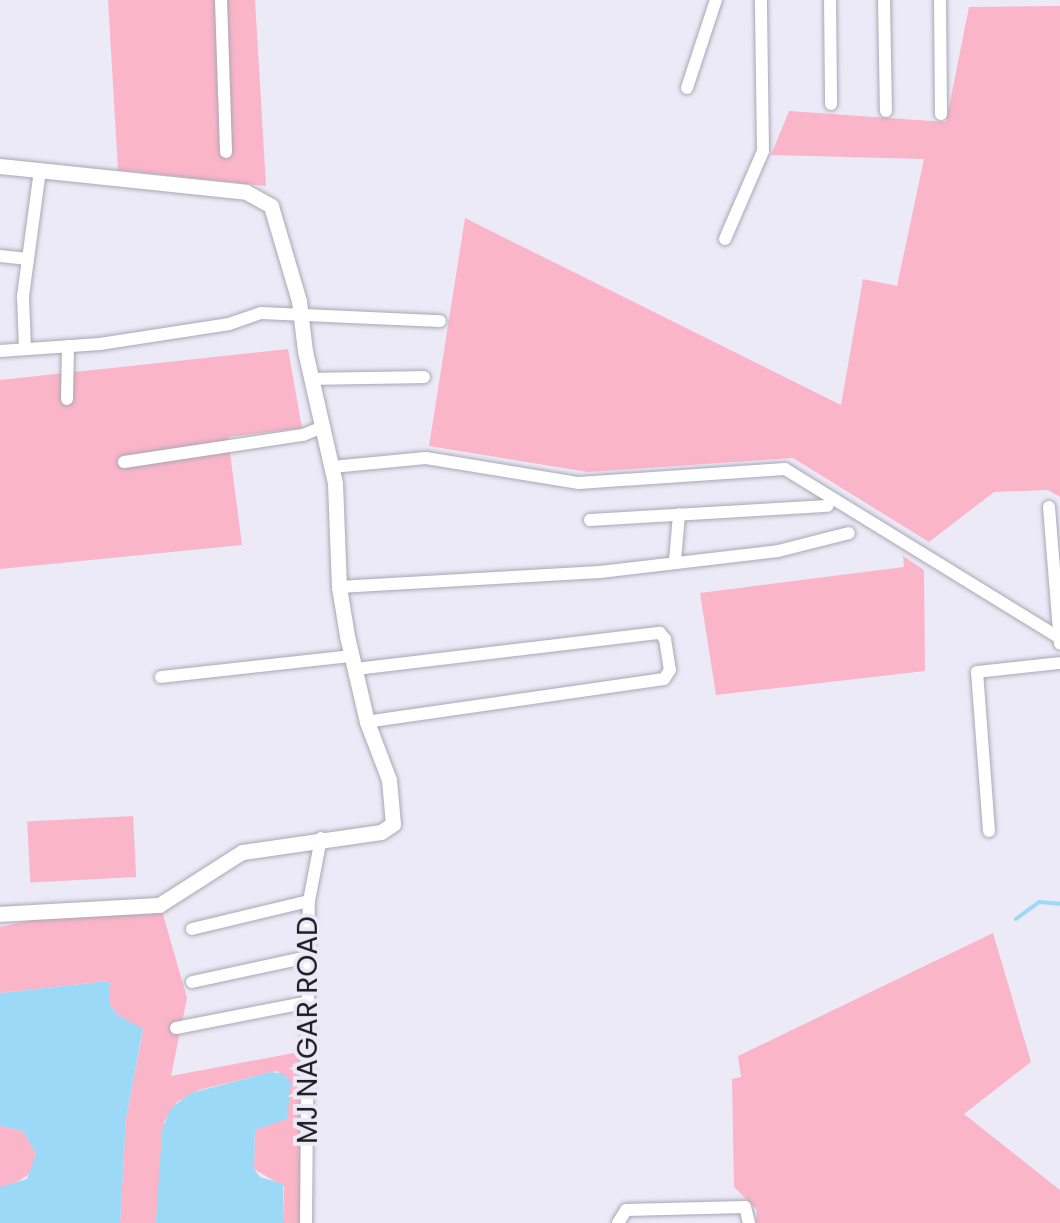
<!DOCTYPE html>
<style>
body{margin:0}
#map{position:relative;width:1060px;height:1223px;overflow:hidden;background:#edeaf8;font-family:Poppins,sans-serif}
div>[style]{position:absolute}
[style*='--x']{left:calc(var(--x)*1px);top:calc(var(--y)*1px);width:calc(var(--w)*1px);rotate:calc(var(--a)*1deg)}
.green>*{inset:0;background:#fbb5c9;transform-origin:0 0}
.water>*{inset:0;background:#9bd9f7}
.stream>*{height:4px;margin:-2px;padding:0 2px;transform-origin:2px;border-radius:2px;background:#9bd9f7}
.roads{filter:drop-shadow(0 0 2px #aaa7b4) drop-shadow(0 0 2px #aaa7b4)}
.minor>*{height:12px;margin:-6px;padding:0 6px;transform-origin:6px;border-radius:6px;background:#fff}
.tertiary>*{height:15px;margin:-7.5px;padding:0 7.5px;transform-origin:7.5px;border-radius:7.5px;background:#fff}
span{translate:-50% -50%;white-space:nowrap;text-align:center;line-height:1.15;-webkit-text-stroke:8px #edeaf8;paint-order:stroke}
.street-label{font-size:28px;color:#1c1b1f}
</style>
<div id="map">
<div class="green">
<div style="clip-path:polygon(108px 0,255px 0,266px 186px,118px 170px)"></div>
<div style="clip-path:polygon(1060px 6px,1060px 497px,1048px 490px,994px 492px,929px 542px,793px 458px,588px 472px,429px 446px,465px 218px,841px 405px,863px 279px,897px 286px,924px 159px,771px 155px,789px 111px,946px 122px,969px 7px)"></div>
<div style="clip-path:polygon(288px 349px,302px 428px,228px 437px,242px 545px,0 569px,0 380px)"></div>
<div style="clip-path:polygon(903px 556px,924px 570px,925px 671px,716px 695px,700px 593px,904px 567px)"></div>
<div style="left:133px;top:816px;width:61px;height:106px;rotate:87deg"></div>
<div style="clip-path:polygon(162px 911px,187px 998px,171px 1076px,299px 1052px,301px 1223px,284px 1223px,284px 1187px,254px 1169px,255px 1130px,287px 1118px,287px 1077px,276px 1071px,199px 1090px,177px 1102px,164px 1122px,156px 1223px,120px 1223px,126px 1118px,143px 1030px,116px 1014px,109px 1002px,108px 981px,0 993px,0 927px,37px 919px)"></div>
<div style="clip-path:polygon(993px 933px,1031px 1062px,964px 1114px,1060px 1190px,1060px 1223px,756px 1223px,757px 1210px,734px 1187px,732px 1079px,741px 1077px,738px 1056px)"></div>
<div style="clip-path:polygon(0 1126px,23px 1131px,36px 1154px,31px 1173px,9px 1187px,0 1187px)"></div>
</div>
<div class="water">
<div style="clip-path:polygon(109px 981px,109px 1002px,116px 1014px,143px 1029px,126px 1118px,120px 1223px,0 1223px,0 1187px,27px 1179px,36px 1154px,23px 1131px,0 1126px,0 993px)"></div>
<div style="clip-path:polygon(271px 1072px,284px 1074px,291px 1083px,287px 1119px,255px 1130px,254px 1169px,260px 1177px,283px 1184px,284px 1223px,156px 1223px,162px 1129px,171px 1108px,191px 1093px)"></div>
</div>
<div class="stream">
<div style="--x:1016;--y:919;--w:29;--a:-36"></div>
<div style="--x:1039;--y:902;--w:21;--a:5"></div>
</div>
<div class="roads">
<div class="minor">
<div style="--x:221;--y:0;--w:152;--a:88.1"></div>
<div style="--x:830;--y:0;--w:104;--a:89.4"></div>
<div style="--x:884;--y:0;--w:111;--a:89"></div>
<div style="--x:940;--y:0;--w:114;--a:89.5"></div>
<div style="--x:687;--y:88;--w:93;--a:-71.8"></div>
<div style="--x:725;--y:239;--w:96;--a:-66.6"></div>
<div style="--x:763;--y:151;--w:151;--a:-90.8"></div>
<div style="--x:0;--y:256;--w:28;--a:6"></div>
<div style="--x:25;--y:349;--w:53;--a:-92.2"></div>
<div style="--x:23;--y:296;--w:127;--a:-82.3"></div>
<div style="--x:0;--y:351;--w:100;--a:-4"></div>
<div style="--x:100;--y:344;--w:131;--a:-8.8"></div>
<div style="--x:229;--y:324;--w:34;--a:-19"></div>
<div style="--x:261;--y:313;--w:179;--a:2.6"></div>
<div style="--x:312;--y:379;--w:112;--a:-1"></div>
<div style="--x:67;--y:399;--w:53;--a:-88.9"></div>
<div style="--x:124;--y:462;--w:181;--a:-8.6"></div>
<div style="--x:303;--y:435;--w:22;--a:-22"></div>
<div style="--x:332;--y:467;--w:94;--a:-5.5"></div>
<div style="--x:426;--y:458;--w:155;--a:9.3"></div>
<div style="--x:579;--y:483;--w:206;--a:-3.9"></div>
<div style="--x:785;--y:469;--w:323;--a:31.6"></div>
<div style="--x:1049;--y:507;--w:137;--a:85.4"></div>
<div style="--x:590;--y:520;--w:238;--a:-3.4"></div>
<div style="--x:675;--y:561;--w:47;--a:-85.1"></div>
<div style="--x:339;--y:587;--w:261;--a:-3.3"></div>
<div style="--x:600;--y:572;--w:179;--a:-6.7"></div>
<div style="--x:778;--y:551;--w:73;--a:-14.2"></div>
<div style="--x:356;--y:669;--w:306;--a:-6.8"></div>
<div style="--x:660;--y:633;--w:8;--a:50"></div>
<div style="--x:665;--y:639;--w:31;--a:81"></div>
<div style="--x:670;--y:670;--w:11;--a:124"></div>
<div style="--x:664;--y:679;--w:300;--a:171.8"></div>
<div style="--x:161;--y:677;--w:191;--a:-6.3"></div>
<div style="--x:989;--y:831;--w:159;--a:-94.3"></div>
<div style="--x:977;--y:672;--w:83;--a:-6.2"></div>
<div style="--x:192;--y:929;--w:120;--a:-13.5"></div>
<div style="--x:192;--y:982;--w:119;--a:-12.2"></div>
<div style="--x:176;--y:1028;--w:136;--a:-11.1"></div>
<div style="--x:306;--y:1223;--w:322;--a:-89.5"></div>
<div style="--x:309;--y:901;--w:64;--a:-79.2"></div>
<div style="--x:618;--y:1223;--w:15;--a:-58"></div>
<div style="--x:626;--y:1210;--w:119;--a:-1.4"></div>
<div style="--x:745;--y:1207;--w:16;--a:76"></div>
</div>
<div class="tertiary">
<div style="--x:0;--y:166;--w:247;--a:6"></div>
<div style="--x:246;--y:192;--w:29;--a:29"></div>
<div style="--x:271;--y:206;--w:99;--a:73.6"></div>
<div style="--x:299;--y:301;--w:50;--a:83.2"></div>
<div style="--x:305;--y:351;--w:135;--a:77.2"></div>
<div style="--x:335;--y:483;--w:104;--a:87.8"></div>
<div style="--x:339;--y:587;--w:50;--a:80.7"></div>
<div style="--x:347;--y:636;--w:88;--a:76.9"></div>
<div style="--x:367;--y:722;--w:62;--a:69.2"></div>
<div style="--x:389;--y:780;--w:44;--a:84.8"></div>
<div style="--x:393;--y:824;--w:14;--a:146"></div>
<div style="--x:381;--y:832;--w:140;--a:171.8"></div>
<div style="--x:242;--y:852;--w:98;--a:147.4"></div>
<div style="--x:159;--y:905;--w:159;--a:176.8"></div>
</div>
</div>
<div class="street-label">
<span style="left:308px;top:1030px;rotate:-90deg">MJ NAGAR ROAD</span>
</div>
</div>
